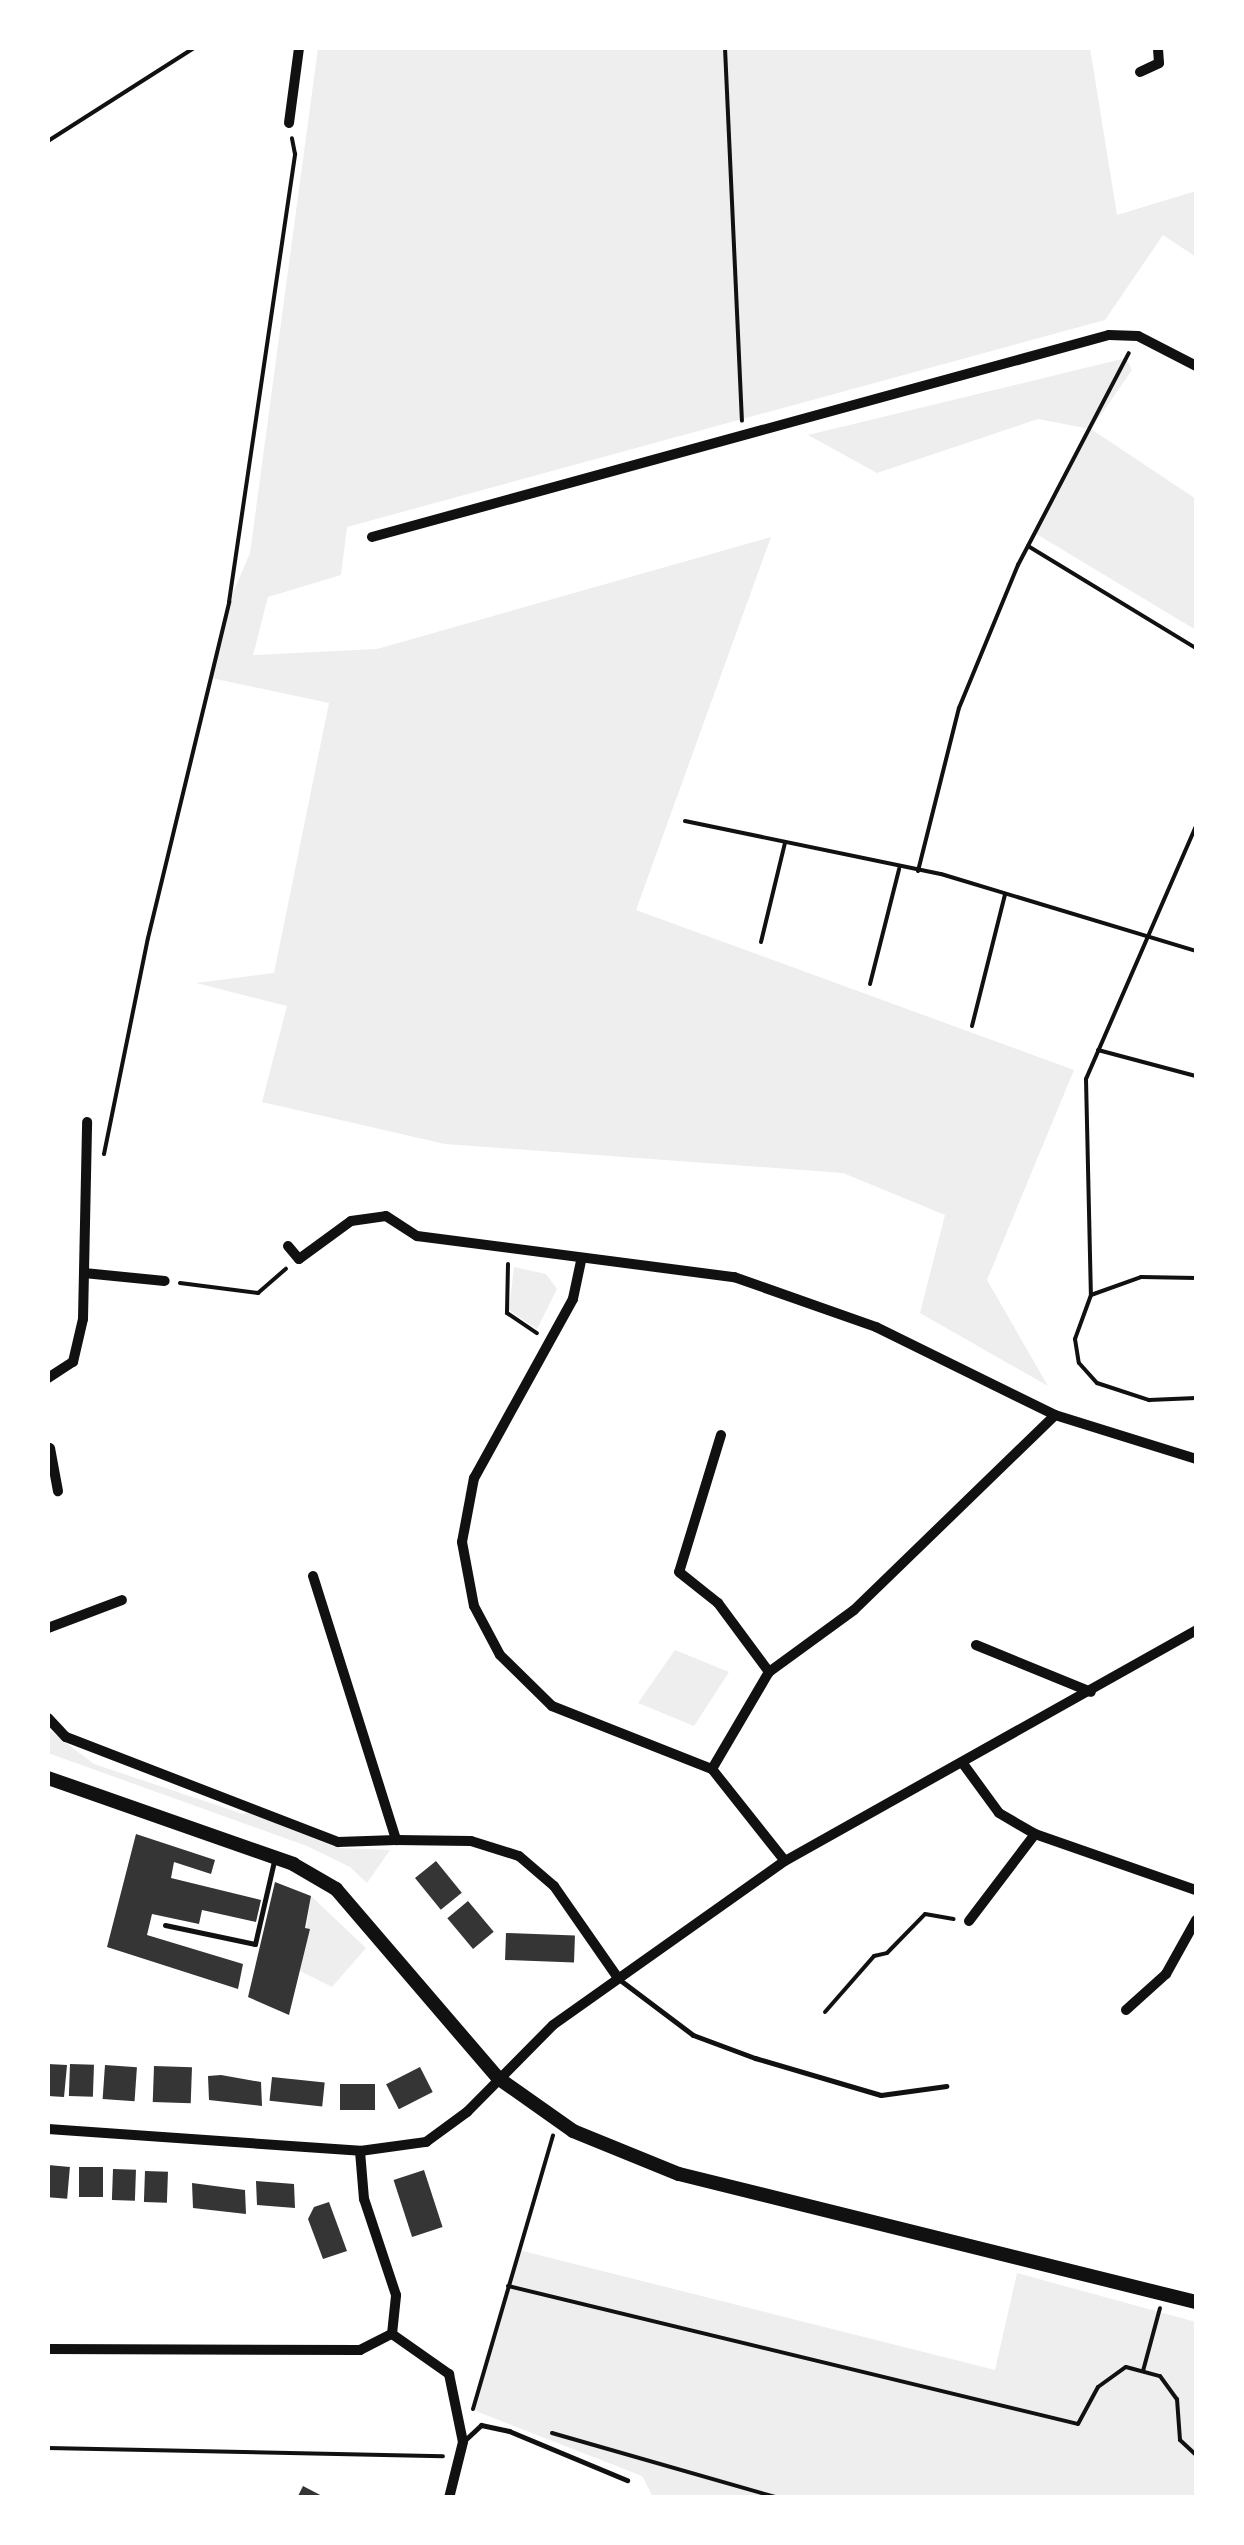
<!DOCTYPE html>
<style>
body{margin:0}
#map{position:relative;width:1244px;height:2545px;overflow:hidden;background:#fff;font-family:Bitter,serif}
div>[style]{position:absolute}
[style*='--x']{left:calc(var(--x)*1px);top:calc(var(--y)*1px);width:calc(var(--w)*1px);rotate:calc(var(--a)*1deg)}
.green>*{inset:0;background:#eee}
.building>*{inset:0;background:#353535;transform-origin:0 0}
.path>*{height:4px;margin:-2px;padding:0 2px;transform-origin:2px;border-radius:2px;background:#111}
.service>*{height:5px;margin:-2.5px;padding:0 2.5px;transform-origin:2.5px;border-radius:2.5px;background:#111}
.minor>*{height:10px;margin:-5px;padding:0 5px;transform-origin:5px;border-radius:5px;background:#111}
.secondary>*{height:14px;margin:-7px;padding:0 7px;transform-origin:7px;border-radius:7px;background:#111}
span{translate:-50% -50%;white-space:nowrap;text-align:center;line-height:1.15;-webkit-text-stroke:9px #fff;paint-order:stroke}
.frame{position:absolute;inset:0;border:50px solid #fff;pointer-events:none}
</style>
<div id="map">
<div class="green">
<div style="clip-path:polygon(318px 48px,1090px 48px,1117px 215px,1196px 191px,1196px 257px,1163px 235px,1105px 320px,347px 527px,341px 575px,268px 597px,253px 655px,377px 649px,771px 537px,636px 910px,1074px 1070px,987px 1280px,1048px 1386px,920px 1313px,945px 1215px,843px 1173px,445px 1144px,262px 1102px,287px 1006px,196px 983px,274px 973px,329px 703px,211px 678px,229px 602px,250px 553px)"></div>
<div style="clip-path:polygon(1126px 358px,1132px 370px,1091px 429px,1196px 499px,1196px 630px,1033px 532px,1090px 429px,1038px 419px,877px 473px,808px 435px)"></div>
<div style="clip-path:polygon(514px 1267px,546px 1274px,557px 1289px,537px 1329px,509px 1310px)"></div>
<div style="clip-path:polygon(675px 1650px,729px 1672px,694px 1726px,638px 1703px)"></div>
<div style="clip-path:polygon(48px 1729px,94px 1764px,243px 1814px,256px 1811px,339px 1848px,390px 1850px,367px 1883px,350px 1867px,307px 1846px,48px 1753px)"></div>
<div style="clip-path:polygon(311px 1896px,366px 1948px,332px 1987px,300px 1971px)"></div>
<div style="clip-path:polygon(519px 2250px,995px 2370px,1017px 2273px,1196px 2322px,1196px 2497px,653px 2497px,642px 2476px,473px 2410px)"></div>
</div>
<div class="building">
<div style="clip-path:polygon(136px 1834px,215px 1860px,211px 1874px,174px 1862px,171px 1878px,261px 1900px,256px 1922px,202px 1910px,199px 1924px,152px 1914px,147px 1935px,243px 1964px,238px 1989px,107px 1947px)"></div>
<div style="left:436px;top:1861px;width:41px;height:27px;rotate:51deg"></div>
<div style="clip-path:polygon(275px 1882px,311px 1896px,305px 1928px,310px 1929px,289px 2015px,248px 1997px)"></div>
<div style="left:468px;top:1901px;width:40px;height:27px;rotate:50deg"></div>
<div style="left:506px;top:1933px;width:69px;height:27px;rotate:2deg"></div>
<div style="clip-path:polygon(48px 2064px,67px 2065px,64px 2097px,48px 2096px)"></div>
<div style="left:70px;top:2064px;width:24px;height:32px;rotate:2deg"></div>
<div style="left:105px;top:2065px;width:32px;height:34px;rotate:4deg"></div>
<div style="left:154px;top:2066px;width:38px;height:36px;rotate:2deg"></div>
<div style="left:420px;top:2067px;width:28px;height:38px;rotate:63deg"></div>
<div style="clip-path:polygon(221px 2075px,261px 2082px,262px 2106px,209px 2100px,208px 2076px)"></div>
<div style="left:272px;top:2077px;width:53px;height:24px;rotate:6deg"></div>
<div style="left:340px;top:2084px;width:35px;height:26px"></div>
<div style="left:48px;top:2165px;width:22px;height:32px;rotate:5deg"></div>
<div style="left:79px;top:2167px;width:24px;height:30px"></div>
<div style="left:113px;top:2169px;width:23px;height:31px;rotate:2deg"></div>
<div style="left:424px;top:2170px;width:60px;height:32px;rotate:72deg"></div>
<div style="left:145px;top:2171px;width:23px;height:31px;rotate:2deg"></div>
<div style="clip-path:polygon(256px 2181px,294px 2184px,295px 2208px,257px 2205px)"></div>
<div style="clip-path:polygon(192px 2183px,245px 2190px,246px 2214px,193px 2208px)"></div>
<div style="clip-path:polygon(329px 2202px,347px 2251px,323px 2259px,308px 2219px,314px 2207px)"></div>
<div style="clip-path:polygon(303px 2486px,326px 2498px,297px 2498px)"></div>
</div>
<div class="path">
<div style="--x:725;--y:48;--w:373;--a:87.4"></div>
<div style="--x:48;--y:141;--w:173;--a:-32.5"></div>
<div style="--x:1028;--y:546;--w:197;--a:31.3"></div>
<div style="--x:685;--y:821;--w:261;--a:11.7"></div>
<div style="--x:941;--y:874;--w:266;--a:16.8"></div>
<div style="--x:1196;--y:826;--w:276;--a:113.5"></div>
<div style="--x:1086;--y:1079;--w:216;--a:88.7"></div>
<div style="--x:1091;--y:1295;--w:47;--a:110"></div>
<div style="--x:1075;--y:1339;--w:24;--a:81"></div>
<div style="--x:1079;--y:1363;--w:27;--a:48"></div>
<div style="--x:1097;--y:1383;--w:55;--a:18.1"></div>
<div style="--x:1149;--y:1400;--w:47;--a:-2.4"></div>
<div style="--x:918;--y:871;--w:168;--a:-75.9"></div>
<div style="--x:959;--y:708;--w:155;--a:-67.6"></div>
<div style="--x:1018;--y:565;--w:239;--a:-62.4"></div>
<div style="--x:761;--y:942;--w:102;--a:-76.4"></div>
<div style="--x:870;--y:984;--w:119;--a:-75.8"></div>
<div style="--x:972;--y:1026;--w:135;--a:-75.9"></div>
<div style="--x:1098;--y:1050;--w:101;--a:14.9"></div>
<div style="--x:104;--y:1154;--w:220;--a:-78.5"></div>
<div style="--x:148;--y:938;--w:346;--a:-76.4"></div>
<div style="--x:229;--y:602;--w:453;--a:-81.6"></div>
<div style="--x:295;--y:154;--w:16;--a:-101"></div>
<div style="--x:508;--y:1264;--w:49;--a:91.2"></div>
<div style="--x:507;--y:1313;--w:36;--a:34"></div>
<div style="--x:180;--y:1283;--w:79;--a:7.3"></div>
<div style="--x:258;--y:1293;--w:37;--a:-41"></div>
<div style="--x:1091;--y:1295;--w:53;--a:-19.8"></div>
<div style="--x:1141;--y:1277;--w:55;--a:1"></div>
<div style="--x:825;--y:2012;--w:74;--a:-48.8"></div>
<div style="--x:874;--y:1956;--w:13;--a:-13"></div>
<div style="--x:887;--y:1953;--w:54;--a:-45.7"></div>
<div style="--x:925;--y:1914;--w:29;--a:10"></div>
<div style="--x:508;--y:2286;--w:586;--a:13.61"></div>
<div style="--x:1078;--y:2424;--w:42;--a:-61.6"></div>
<div style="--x:1098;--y:2387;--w:34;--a:-36"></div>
<div style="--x:1126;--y:2367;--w:35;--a:15"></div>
<div style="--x:1160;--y:2376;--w:29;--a:54"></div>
<div style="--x:1177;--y:2399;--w:41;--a:85.8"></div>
<div style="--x:1180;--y:2440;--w:22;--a:43"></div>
<div style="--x:1143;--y:2371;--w:65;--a:-74.9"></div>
<div style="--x:473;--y:2409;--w:285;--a:-73.7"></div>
<div style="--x:552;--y:2433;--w:235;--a:16"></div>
<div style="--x:48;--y:2448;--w:395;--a:1.2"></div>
</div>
<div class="service">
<div style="--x:165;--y:1925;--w:92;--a:11.9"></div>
<div style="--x:255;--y:1944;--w:85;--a:-77.1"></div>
<div style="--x:620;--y:1980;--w:91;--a:37"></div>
<div style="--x:693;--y:2035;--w:66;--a:20.4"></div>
<div style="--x:755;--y:2058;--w:131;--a:16.4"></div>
<div style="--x:881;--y:2095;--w:66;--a:-7.9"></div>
<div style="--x:465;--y:2440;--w:22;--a:-43"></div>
<div style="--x:481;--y:2425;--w:29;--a:12"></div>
<div style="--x:509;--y:2431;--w:128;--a:22.6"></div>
</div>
<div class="minor">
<div style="--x:1140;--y:72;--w:21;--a:-25"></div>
<div style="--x:1159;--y:63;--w:15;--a:-94"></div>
<div style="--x:289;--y:123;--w:76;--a:-82.4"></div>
<div style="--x:372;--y:537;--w:764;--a:-15.33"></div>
<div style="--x:1109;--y:335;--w:29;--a:2"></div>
<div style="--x:1138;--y:336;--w:65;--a:27.3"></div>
<div style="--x:288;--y:1246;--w:17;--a:50"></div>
<div style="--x:299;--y:1259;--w:64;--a:-36.2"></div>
<div style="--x:351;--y:1221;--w:35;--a:-8"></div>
<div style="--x:386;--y:1216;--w:37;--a:33"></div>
<div style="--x:417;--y:1236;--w:320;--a:7.4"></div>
<div style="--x:734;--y:1277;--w:151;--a:19.4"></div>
<div style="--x:876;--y:1327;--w:199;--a:26.2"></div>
<div style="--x:1055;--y:1415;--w:148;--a:17.3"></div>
<div style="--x:581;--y:1261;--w:39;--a:102"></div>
<div style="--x:573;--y:1299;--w:205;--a:118.9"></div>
<div style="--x:474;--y:1478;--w:65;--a:100.6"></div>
<div style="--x:462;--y:1542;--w:65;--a:79.4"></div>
<div style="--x:474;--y:1606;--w:55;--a:62"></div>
<div style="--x:500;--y:1655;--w:73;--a:44.4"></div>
<div style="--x:552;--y:1706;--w:172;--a:21.5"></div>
<div style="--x:712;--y:1769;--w:117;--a:51.6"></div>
<div style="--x:84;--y:1273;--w:81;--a:5.6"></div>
<div style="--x:48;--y:1378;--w:30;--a:-33"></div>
<div style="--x:73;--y:1362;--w:44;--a:-76.9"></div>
<div style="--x:83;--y:1319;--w:197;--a:-88.8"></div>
<div style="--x:721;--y:1435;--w:143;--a:107"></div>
<div style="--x:679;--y:1572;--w:50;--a:38.5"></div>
<div style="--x:718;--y:1603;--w:86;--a:53.5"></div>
<div style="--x:50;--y:1448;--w:44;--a:79.5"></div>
<div style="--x:313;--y:1576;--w:277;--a:72.5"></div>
<div style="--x:396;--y:1840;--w:75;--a:0.8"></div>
<div style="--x:471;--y:1841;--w:50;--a:17.4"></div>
<div style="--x:519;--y:1856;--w:46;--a:40.6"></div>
<div style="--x:554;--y:1886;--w:112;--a:55.2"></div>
<div style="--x:48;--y:1628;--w:79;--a:-20.7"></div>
<div style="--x:976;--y:1645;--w:124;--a:22.2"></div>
<div style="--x:48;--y:1718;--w:26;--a:47"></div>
<div style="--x:66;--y:1737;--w:292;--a:21.1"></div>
<div style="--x:338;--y:1842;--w:58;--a:-2"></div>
<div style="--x:964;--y:1765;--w:59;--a:53.9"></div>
<div style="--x:999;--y:1813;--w:42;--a:30.3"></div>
<div style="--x:1035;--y:1834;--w:170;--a:19.2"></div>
<div style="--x:712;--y:1769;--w:113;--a:-59.6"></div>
<div style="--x:769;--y:1672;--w:105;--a:-36.1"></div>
<div style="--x:854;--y:1610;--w:280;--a:-44.1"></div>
<div style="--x:969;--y:1921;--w:109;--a:-52.8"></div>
<div style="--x:1126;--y:2010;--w:54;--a:-42"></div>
<div style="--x:1166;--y:1974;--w:62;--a:-60.9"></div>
<div style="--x:48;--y:2129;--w:313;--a:4"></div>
<div style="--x:360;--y:2151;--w:67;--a:-7.8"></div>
<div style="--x:426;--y:2142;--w:51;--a:-36.2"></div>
<div style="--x:467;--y:2112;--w:122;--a:-45.3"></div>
<div style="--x:553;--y:2025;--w:284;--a:-35.3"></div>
<div style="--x:785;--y:1861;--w:471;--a:-29.3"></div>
<div style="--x:392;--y:2334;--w:70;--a:35.1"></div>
<div style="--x:449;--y:2374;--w:69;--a:78.4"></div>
<div style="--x:463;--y:2442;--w:58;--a:104"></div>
<div style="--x:48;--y:2349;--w:312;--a:0.2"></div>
<div style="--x:360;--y:2350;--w:36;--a:-27"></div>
<div style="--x:392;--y:2334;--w:39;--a:-84"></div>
<div style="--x:396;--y:2295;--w:101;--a:-108.4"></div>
<div style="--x:364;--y:2199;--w:48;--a:-94.8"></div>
</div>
<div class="secondary">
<div style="--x:48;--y:1778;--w:260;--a:19.3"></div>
<div style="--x:293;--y:1864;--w:50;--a:30.2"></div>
<div style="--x:336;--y:1889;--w:249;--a:49.4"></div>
<div style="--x:498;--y:2078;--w:92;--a:35.2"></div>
<div style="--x:573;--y:2131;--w:114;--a:22.1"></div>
<div style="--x:679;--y:2174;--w:533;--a:13.91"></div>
</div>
<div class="frame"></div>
</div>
